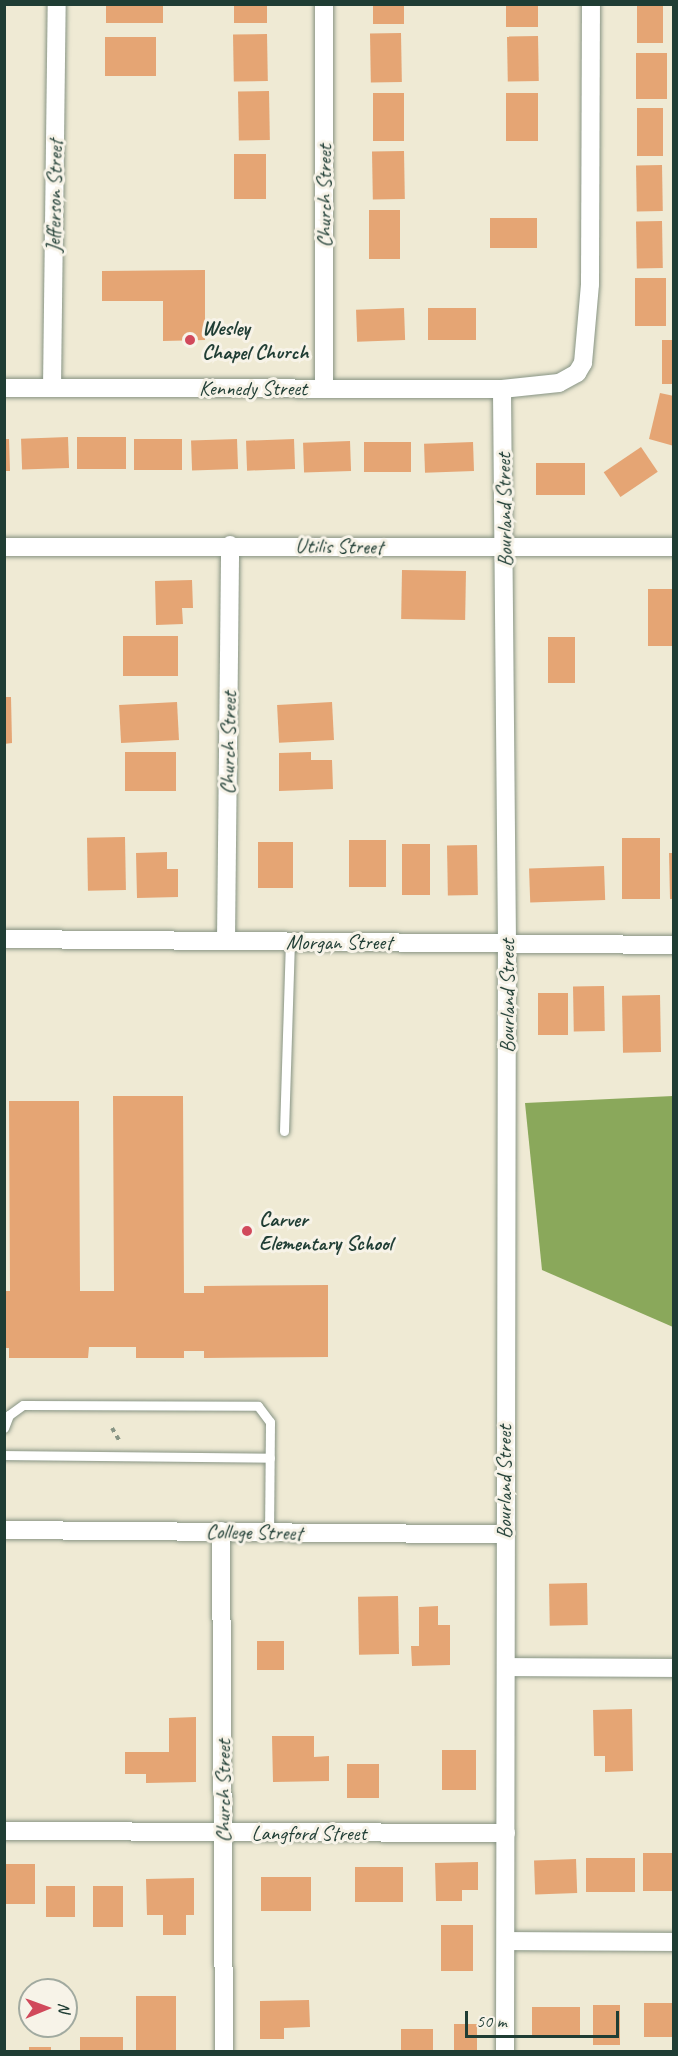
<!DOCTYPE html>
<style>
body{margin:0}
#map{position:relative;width:678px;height:2056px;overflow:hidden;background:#efead4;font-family:Caveat,sans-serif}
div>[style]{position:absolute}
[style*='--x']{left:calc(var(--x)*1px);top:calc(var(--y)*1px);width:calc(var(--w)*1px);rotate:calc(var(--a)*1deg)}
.forest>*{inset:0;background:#8aa85b}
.building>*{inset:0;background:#e5a574;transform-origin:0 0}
.path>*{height:4px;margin-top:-2px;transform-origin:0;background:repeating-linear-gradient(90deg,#879484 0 4.5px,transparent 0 9px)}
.roads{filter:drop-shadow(0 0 2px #879484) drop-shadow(0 0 2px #879484)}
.lane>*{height:9px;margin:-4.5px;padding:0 4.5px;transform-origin:4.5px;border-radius:4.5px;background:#fff}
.street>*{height:18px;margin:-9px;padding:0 9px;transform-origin:9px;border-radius:9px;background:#fff}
.dots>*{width:16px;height:16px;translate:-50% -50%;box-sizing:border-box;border:3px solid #f7f3e8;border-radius:50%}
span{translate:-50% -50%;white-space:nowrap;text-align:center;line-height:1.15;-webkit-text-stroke:6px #f7f3e8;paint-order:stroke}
.street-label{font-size:21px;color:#1f3d34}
.poi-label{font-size:21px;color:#1f3d34;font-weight:700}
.left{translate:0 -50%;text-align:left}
.frame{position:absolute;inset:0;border:6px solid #1f3d34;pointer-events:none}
.north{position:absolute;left:18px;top:1978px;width:60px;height:60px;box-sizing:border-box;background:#f7f3e8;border:2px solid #a1aaa0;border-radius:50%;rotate:89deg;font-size:16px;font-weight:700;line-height:24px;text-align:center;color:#1f3d34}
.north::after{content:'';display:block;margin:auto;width:21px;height:27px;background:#d1495b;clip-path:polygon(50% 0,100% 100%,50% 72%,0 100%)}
.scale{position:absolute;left:465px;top:2011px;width:154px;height:27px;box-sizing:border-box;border:3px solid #1f3d34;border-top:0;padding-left:8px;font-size:18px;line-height:21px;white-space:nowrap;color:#1f3d34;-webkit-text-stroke:4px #f7f3e8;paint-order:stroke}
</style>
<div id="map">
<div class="forest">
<div style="clip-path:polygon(673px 1096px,674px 1096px,673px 1327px,542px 1270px,525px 1103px)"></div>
</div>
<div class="building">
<div style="left:106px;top:4px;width:57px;height:19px"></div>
<div style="left:234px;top:4px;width:33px;height:19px"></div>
<div style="left:373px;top:4px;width:31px;height:20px"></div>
<div style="left:506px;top:4px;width:32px;height:23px"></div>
<div style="left:637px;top:4px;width:26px;height:39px"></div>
<div style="left:401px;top:33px;width:49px;height:31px;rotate:89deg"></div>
<div style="left:267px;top:34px;width:47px;height:34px;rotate:89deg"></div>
<div style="left:538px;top:36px;width:45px;height:31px;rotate:89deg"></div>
<div style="left:156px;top:37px;width:39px;height:51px;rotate:90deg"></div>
<div style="left:636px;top:53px;width:31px;height:46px"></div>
<div style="left:269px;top:91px;width:49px;height:31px;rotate:89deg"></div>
<div style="left:373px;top:93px;width:31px;height:48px"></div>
<div style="left:506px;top:93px;width:32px;height:48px"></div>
<div style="left:663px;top:108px;width:48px;height:26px;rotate:90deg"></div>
<div style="left:404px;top:151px;width:48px;height:32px;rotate:89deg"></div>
<div style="left:234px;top:154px;width:32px;height:45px"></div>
<div style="left:662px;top:165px;width:46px;height:26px;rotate:89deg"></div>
<div style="left:369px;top:210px;width:31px;height:49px"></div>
<div style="left:537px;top:218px;width:30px;height:47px;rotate:90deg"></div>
<div style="left:662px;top:221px;width:47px;height:26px;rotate:89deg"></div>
<div style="clip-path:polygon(205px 270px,205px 340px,163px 341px,163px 301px,102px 301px,102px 271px)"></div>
<div style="left:635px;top:278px;width:31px;height:48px"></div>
<div style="left:404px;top:308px;width:32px;height:48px;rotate:88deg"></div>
<div style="left:476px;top:308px;width:32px;height:48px;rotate:90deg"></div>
<div style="left:674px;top:340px;width:44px;height:12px;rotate:90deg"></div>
<div style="clip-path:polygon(660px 393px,674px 396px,674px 446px,649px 439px)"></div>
<div style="left:68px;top:437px;width:31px;height:47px;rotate:88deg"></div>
<div style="left:126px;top:437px;width:32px;height:49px;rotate:90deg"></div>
<div style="clip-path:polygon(4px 439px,9px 439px,10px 471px,4px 471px)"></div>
<div style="left:182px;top:439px;width:31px;height:48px;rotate:90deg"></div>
<div style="left:237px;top:439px;width:30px;height:46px;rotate:88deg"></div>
<div style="left:294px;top:439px;width:30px;height:48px;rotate:88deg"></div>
<div style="left:350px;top:441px;width:30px;height:47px;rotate:88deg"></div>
<div style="left:364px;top:442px;width:47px;height:30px"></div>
<div style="left:473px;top:442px;width:29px;height:49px;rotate:88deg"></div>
<div style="left:641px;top:447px;width:30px;height:45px;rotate:56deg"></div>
<div style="left:585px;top:463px;width:32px;height:49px;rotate:90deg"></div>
<div style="left:402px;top:570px;width:64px;height:49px;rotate:1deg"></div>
<div style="clip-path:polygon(192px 580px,193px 608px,182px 608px,183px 624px,156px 625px,155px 581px)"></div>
<div style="left:674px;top:589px;width:57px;height:26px;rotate:90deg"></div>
<div style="left:178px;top:636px;width:40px;height:55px;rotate:90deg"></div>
<div style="left:548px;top:637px;width:27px;height:46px"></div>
<div style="clip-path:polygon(4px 697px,11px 697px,12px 743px,4px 744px)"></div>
<div style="left:177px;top:702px;width:38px;height:58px;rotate:87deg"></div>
<div style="left:332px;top:702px;width:38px;height:55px;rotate:87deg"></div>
<div style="left:125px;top:752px;width:51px;height:39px"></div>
<div style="clip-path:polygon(311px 752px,311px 760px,332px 760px,333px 789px,279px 791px,279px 753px)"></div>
<div style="left:125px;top:837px;width:53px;height:38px;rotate:89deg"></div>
<div style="left:622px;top:838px;width:38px;height:61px"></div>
<div style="left:349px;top:840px;width:37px;height:47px"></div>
<div style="left:258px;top:842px;width:35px;height:46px"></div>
<div style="left:402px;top:844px;width:28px;height:51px"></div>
<div style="left:477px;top:845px;width:50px;height:30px;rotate:89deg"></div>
<div style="clip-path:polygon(167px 852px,167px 869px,178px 869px,178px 897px,137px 898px,136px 853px)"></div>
<div style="clip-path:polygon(669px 853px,674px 853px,674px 899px,670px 899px)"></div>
<div style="left:604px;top:866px;width:34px;height:75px;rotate:88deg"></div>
<div style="left:604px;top:986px;width:45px;height:31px;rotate:89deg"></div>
<div style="left:538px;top:993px;width:30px;height:42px"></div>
<div style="left:660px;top:995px;width:57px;height:38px;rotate:89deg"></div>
<div style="clip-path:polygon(113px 1096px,183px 1096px,184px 1293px,204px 1293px,204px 1286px,328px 1285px,328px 1357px,204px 1358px,204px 1351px,184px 1351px,184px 1358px,136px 1358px,136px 1347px,89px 1347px,88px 1358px,9px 1358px,9px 1348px,4px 1348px,4px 1291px,10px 1291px,9px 1101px,79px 1101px,80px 1291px,114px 1291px)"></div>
<div style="left:587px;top:1583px;width:42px;height:38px;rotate:89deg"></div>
<div style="left:398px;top:1596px;width:58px;height:40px;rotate:89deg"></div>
<div style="clip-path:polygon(438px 1606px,438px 1625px,450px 1625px,450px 1665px,412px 1666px,411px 1646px,419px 1646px,419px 1607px)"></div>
<div style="left:257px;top:1641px;width:27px;height:29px"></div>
<div style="clip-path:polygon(632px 1709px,633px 1771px,605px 1772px,605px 1756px,594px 1756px,593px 1710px)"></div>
<div style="clip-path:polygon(196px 1717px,196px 1782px,146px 1783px,146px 1774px,125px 1774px,125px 1752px,169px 1752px,169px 1718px)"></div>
<div style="clip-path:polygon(272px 1736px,314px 1736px,314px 1757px,329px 1756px,329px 1781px,273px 1782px)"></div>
<div style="left:442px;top:1750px;width:34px;height:40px"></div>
<div style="left:347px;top:1764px;width:32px;height:34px"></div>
<div style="left:674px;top:1853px;width:38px;height:31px;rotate:90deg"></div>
<div style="left:635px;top:1858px;width:34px;height:49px;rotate:90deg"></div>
<div style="left:576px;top:1859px;width:34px;height:42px;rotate:88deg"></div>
<div style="clip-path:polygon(478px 1862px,478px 1890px,462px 1890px,462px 1901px,436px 1901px,435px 1863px)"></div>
<div style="left:4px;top:1864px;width:31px;height:40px"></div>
<div style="left:403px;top:1867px;width:35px;height:48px;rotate:90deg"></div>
<div style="left:311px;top:1877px;width:34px;height:50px;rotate:90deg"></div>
<div style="clip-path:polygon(194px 1878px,194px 1915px,186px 1915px,186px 1935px,163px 1935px,163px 1915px,147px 1915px,146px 1879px)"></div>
<div style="left:75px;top:1886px;width:31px;height:29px;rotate:90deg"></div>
<div style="left:123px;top:1886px;width:41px;height:30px;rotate:90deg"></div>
<div style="left:441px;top:1925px;width:32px;height:46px"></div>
<div style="left:176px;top:1996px;width:56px;height:40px;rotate:90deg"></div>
<div style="clip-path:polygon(309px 2000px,310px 2027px,284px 2028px,284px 2039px,260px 2039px,260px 2001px)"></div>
<div style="left:674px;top:2003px;width:34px;height:30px;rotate:90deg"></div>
<div style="left:593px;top:2005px;width:27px;height:40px"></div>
<div style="left:580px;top:2007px;width:30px;height:48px;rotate:90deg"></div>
<div style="left:477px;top:2024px;width:28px;height:23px;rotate:90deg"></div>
<div style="left:433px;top:2029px;width:23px;height:32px;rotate:90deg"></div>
<div style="left:80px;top:2037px;width:43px;height:15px"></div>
<div style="left:29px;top:2047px;width:22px;height:5px"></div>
</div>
<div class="path">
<div style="--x:112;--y:1428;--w:16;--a:60"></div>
</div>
<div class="roads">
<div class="lane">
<div style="--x:284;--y:1131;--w:189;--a:-88.2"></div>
<div style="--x:4;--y:1428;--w:14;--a:-69"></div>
<div style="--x:9;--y:1415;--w:17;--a:-36"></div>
<div style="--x:23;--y:1405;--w:235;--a:0.2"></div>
<div style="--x:258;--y:1406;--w:20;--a:53"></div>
<div style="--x:270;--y:1422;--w:110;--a:90.5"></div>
<div style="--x:4;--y:1455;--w:266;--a:0.6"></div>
</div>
<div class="street">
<div style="--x:324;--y:387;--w:383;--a:-90"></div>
<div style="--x:4;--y:388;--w:498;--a:0.1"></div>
<div style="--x:52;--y:388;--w:384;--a:-89.3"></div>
<div style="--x:4;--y:547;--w:670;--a:0"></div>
<div style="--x:4;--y:939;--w:670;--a:0.51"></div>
<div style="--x:226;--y:941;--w:396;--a:-89.4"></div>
<div style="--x:4;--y:1530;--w:499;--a:0.5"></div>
<div style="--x:221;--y:1531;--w:521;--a:89.67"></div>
<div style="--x:506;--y:1667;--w:168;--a:0.3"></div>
<div style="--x:4;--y:1831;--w:502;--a:0.23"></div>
<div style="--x:506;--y:1941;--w:168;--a:0.3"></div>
<div style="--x:505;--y:2052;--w:1109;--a:-89.9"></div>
<div style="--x:507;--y:943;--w:554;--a:-90.52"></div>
<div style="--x:502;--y:389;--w:57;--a:-6"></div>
<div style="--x:559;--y:383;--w:21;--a:-29"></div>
<div style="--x:577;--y:373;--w:12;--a:-59"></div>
<div style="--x:583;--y:363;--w:79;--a:-84.9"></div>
<div style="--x:590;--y:284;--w:280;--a:-89.8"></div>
</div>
</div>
<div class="dots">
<div style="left:190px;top:340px;background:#d1495b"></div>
<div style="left:247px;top:1231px;background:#d1495b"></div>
</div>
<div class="street-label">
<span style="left:54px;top:196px;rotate:-89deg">Jefferson Street</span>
<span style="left:324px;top:196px;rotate:-90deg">Church Street</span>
<span style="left:253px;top:388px">Kennedy Street</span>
<span style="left:504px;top:510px;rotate:-91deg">Bourland Street</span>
<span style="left:339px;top:546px;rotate:1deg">Utilis Street</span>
<span style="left:228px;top:743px;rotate:-89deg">Church Street</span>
<span style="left:339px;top:942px">Morgan Street</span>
<span style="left:507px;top:996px;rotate:-90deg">Bourland Street</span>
<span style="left:504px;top:1482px;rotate:-90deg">Bourland Street</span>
<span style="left:254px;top:1532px;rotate:1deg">College Street</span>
<span style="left:223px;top:1791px;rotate:-90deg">Church Street</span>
<span style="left:309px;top:1833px">Langford Street</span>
</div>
<div class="poi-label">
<span class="left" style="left:202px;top:340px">Wesley<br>Chapel Church</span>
<span class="left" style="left:259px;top:1231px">Carver<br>Elementary School</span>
</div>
<div class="frame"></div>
<div class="north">N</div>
<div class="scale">50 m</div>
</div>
